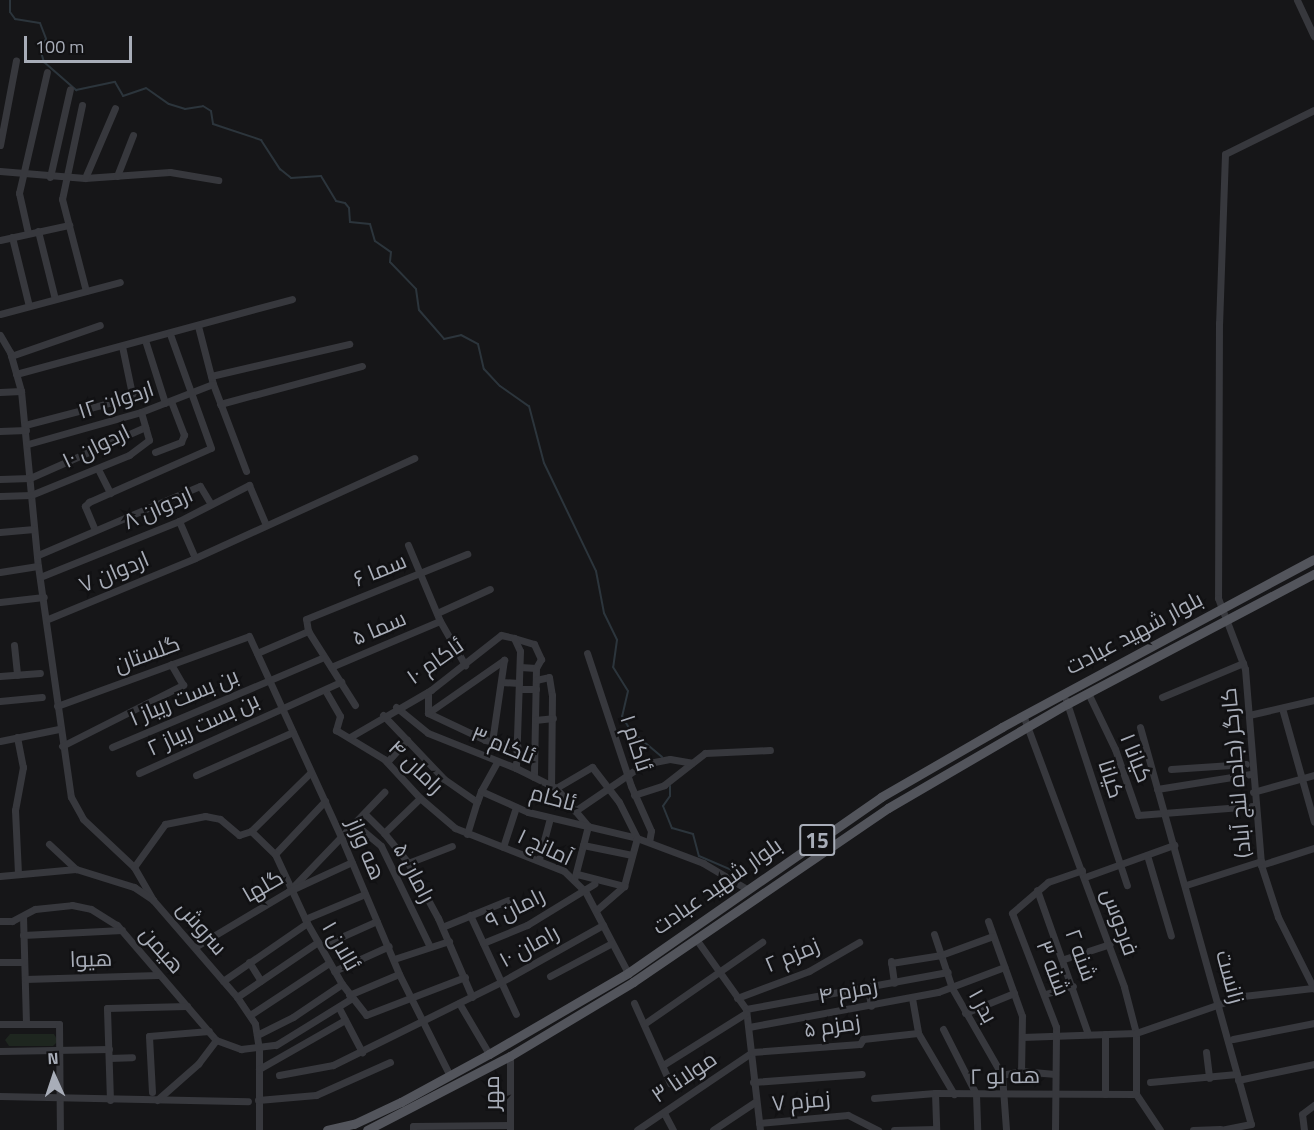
<!DOCTYPE html>
<meta charset="utf-8">
<style>
body{margin:0}
#map{position:relative;width:1314px;height:1130px;overflow:hidden;background:#161618;font-family:"Titillium Web",Cairo,sans-serif}
div>[style]{position:absolute}
[style*='--x']{left:calc(var(--x)*1px);top:calc(var(--y)*1px);width:calc(var(--w)*1px);rotate:calc(var(--a)*1deg)}
.green>*{inset:0;background:#1e261f}
.stream>*{height:2px;margin:-1px;padding:0 1px;transform-origin:1px;border-radius:1px;background:#2c353c}
.minor>*{height:7px;margin:-3.5px;padding:0 3.5px;transform-origin:3.5px;border-radius:3.5px;background:#37383d}
.major>*{height:9px;margin:-4.5px;padding:0 4.5px;transform-origin:4.5px;border-radius:4.5px;background:#53555c}
span{translate:-50% -50%;white-space:nowrap;text-align:center;line-height:1.15;-webkit-text-stroke:5px #111113;paint-order:stroke}
.shield-label span{padding:2px 4px;background:#111113;border:2px solid;border-radius:4px;-webkit-text-stroke-width:0}
.shield-label{font-size:21px;color:#a8adb8;font-weight:700}
.street-label{font-size:22px;color:#a8adb8}
.north{position:absolute;left:24px;top:1046px;width:60px;height:60px;-webkit-text-stroke:4px #111113;paint-order:stroke;rotate:357deg;font-size:16px;font-weight:700;line-height:24px;text-align:center;color:#a8adb8}
.north::after{content:'';display:block;margin:auto;width:21px;height:27px;background:#a8adb8;clip-path:polygon(50% 0,100% 100%,50% 72%,0 100%)}
.scale{position:absolute;left:24px;top:36px;width:108px;height:27px;box-sizing:border-box;border:3px solid #a8adb8;border-top:0;padding-left:8px;font-size:18px;line-height:21px;white-space:nowrap;color:#a8adb8;-webkit-text-stroke:4px #111113;paint-order:stroke}
</style>
<div id="map">
<div class="green">
<div style="clip-path:polygon(10px 1034px,54px 1034px,58px 1041px,53px 1046px,9px 1046px,5px 1040px)"></div>
</div>
<div class="stream">
<div style="--x:10;--y:0;--w:12;--a:90"></div>
<div style="--x:10;--y:12;--w:9;--a:54"></div>
<div style="--x:15;--y:19;--w:25;--a:9"></div>
<div style="--x:40;--y:23;--w:17;--a:69"></div>
<div style="--x:46;--y:39;--w:12;--a:121"></div>
<div style="--x:40;--y:49;--w:14;--a:73"></div>
<div style="--x:44;--y:62;--w:43;--a:41.2"></div>
<div style="--x:76;--y:90;--w:40;--a:-12"></div>
<div style="--x:115;--y:82;--w:16;--a:60"></div>
<div style="--x:123;--y:96;--w:24;--a:-19"></div>
<div style="--x:146;--y:88;--w:28;--a:35"></div>
<div style="--x:169;--y:104;--w:17;--a:17"></div>
<div style="--x:185;--y:109;--w:18;--a:-9"></div>
<div style="--x:203;--y:106;--w:9;--a:32"></div>
<div style="--x:211;--y:111;--w:13;--a:81"></div>
<div style="--x:213;--y:124;--w:51;--a:18.4"></div>
<div style="--x:261;--y:140;--w:35;--a:57"></div>
<div style="--x:280;--y:169;--w:14;--a:39"></div>
<div style="--x:291;--y:178;--w:30;--a:-4"></div>
<div style="--x:321;--y:176;--w:29;--a:59"></div>
<div style="--x:336;--y:201;--w:9;--a:13"></div>
<div style="--x:345;--y:203;--w:6;--a:51"></div>
<div style="--x:349;--y:208;--w:14;--a:86"></div>
<div style="--x:350;--y:222;--w:20;--a:6"></div>
<div style="--x:370;--y:224;--w:18;--a:74"></div>
<div style="--x:375;--y:241;--w:19;--a:35"></div>
<div style="--x:391;--y:252;--w:10;--a:96"></div>
<div style="--x:390;--y:262;--w:37;--a:46"></div>
<div style="--x:416;--y:289;--w:21;--a:82"></div>
<div style="--x:419;--y:310;--w:38;--a:49"></div>
<div style="--x:444;--y:339;--w:17;--a:-13"></div>
<div style="--x:461;--y:335;--w:19;--a:28"></div>
<div style="--x:478;--y:344;--w:26;--a:77"></div>
<div style="--x:484;--y:369;--w:23;--a:47"></div>
<div style="--x:500;--y:386;--w:35;--a:35"></div>
<div style="--x:529;--y:406;--w:59;--a:75.3"></div>
<div style="--x:544;--y:463;--w:120;--a:64.3"></div>
<div style="--x:596;--y:571;--w:43;--a:79.2"></div>
<div style="--x:604;--y:613;--w:30;--a:64"></div>
<div style="--x:617;--y:640;--w:27;--a:98"></div>
<div style="--x:613;--y:667;--w:28;--a:58"></div>
<div style="--x:628;--y:691;--w:26;--a:103"></div>
<div style="--x:622;--y:716;--w:16;--a:60"></div>
<div style="--x:630;--y:730;--w:42;--a:40.2"></div>
<div style="--x:670;--y:786;--w:10;--a:90"></div>
<div style="--x:670;--y:796;--w:12;--a:125"></div>
<div style="--x:663;--y:806;--w:24;--a:68"></div>
<div style="--x:672;--y:828;--w:22;--a:16"></div>
<div style="--x:693;--y:834;--w:23;--a:75"></div>
<div style="--x:699;--y:856;--w:46;--a:23.2"></div>
</div>
<div class="minor">
<div style="--x:1297;--y:0;--w:40;--a:65"></div>
<div style="--x:82;--y:105;--w:96;--a:102"></div>
<div style="--x:62;--y:199;--w:95;--a:75.4"></div>
<div style="--x:1314;--y:110;--w:99;--a:153.7"></div>
<div style="--x:1225;--y:154;--w:169;--a:92"></div>
<div style="--x:1219;--y:323;--w:275;--a:90.2"></div>
<div style="--x:1218;--y:598;--w:76;--a:69.2"></div>
<div style="--x:1245;--y:669;--w:197;--a:85.3"></div>
<div style="--x:1261;--y:865;--w:55;--a:71.9"></div>
<div style="--x:1278;--y:917;--w:80;--a:63.4"></div>
<div style="--x:0;--y:145;--w:86;--a:-79.3"></div>
<div style="--x:0;--y:171;--w:85;--a:4.7"></div>
<div style="--x:85;--y:178;--w:85;--a:-4"></div>
<div style="--x:170;--y:172;--w:49;--a:9.5"></div>
<div style="--x:117;--y:176;--w:44;--a:-68.7"></div>
<div style="--x:50;--y:177;--w:90;--a:-77.2"></div>
<div style="--x:85;--y:178;--w:76;--a:-66.8"></div>
<div style="--x:38;--y:231;--w:70;--a:76"></div>
<div style="--x:28;--y:233;--w:41;--a:-102.7"></div>
<div style="--x:19;--y:193;--w:124;--a:-77"></div>
<div style="--x:12;--y:237;--w:71;--a:76.2"></div>
<div style="--x:0;--y:240;--w:71;--a:-12.3"></div>
<div style="--x:0;--y:314;--w:124;--a:-14.9"></div>
<div style="--x:198;--y:326;--w:60;--a:75.5"></div>
<div style="--x:213;--y:384;--w:93;--a:69.2"></div>
<div style="--x:0;--y:335;--w:20;--a:60"></div>
<div style="--x:10;--y:352;--w:41;--a:74.2"></div>
<div style="--x:21;--y:391;--w:176;--a:84.5"></div>
<div style="--x:38;--y:566;--w:233;--a:81.9"></div>
<div style="--x:71;--y:797;--w:25;--a:61"></div>
<div style="--x:83;--y:819;--w:70;--a:43.3"></div>
<div style="--x:134;--y:867;--w:38;--a:60"></div>
<div style="--x:145;--y:340;--w:66;--a:72.4"></div>
<div style="--x:11;--y:356;--w:94;--a:-19.2"></div>
<div style="--x:16;--y:374;--w:286;--a:-15.2"></div>
<div style="--x:211;--y:376;--w:142;--a:-13.1"></div>
<div style="--x:0;--y:392;--w:21;--a:-3"></div>
<div style="--x:220;--y:404;--w:147;--a:-15"></div>
<div style="--x:25;--y:425;--w:106;--a:-14.7"></div>
<div style="--x:128;--y:398;--w:6;--a:-45"></div>
<div style="--x:132;--y:394;--w:49;--a:-101.8"></div>
<div style="--x:0;--y:431;--w:26;--a:-2"></div>
<div style="--x:28;--y:444;--w:117;--a:-15.8"></div>
<div style="--x:141;--y:412;--w:77;--a:-21.3"></div>
<div style="--x:155;--y:452;--w:28;--a:-21"></div>
<div style="--x:181;--y:442;--w:8;--a:-67"></div>
<div style="--x:184;--y:435;--w:36;--a:-111"></div>
<div style="--x:98;--y:469;--w:27;--a:63"></div>
<div style="--x:0;--y:479;--w:30;--a:-2"></div>
<div style="--x:30;--y:478;--w:126;--a:-23.9"></div>
<div style="--x:0;--y:496;--w:31;--a:-2"></div>
<div style="--x:31;--y:495;--w:106;--a:-22.2"></div>
<div style="--x:129;--y:455;--w:25;--a:-37"></div>
<div style="--x:149;--y:440;--w:29;--a:-106"></div>
<div style="--x:179;--y:521;--w:40;--a:66.6"></div>
<div style="--x:95;--y:530;--w:26;--a:-113"></div>
<div style="--x:85;--y:506;--w:6;--a:-45"></div>
<div style="--x:89;--y:502;--w:133;--a:-23.9"></div>
<div style="--x:211;--y:448;--w:121;--a:-109.8"></div>
<div style="--x:0;--y:532;--w:34;--a:-5"></div>
<div style="--x:408;--y:545;--w:82;--a:67.2"></div>
<div style="--x:440;--y:621;--w:51;--a:60.4"></div>
<div style="--x:38;--y:555;--w:176;--a:-23.1"></div>
<div style="--x:200;--y:486;--w:21;--a:59"></div>
<div style="--x:0;--y:572;--w:38;--a:-9"></div>
<div style="--x:40;--y:577;--w:150;--a:-21.9"></div>
<div style="--x:179;--y:521;--w:79;--a:-27.2"></div>
<div style="--x:249;--y:485;--w:43;--a:67"></div>
<div style="--x:0;--y:602;--w:44;--a:-6.5"></div>
<div style="--x:437;--y:613;--w:58;--a:-24.4"></div>
<div style="--x:48;--y:619;--w:159;--a:-22.5"></div>
<div style="--x:195;--y:558;--w:241;--a:-24.5"></div>
<div style="--x:514;--y:638;--w:21;--a:17"></div>
<div style="--x:534;--y:644;--w:17;--a:65"></div>
<div style="--x:541;--y:659;--w:10;--a:119"></div>
<div style="--x:14;--y:645;--w:30;--a:84"></div>
<div style="--x:257;--y:653;--w:56;--a:-23.3"></div>
<div style="--x:587;--y:653;--w:140;--a:71.7"></div>
<div style="--x:631;--y:786;--w:49;--a:66"></div>
<div style="--x:651;--y:831;--w:11;--a:100"></div>
<div style="--x:331;--y:667;--w:118;--a:-22.9"></div>
<div style="--x:520;--y:667;--w:16;--a:4"></div>
<div style="--x:536;--y:668;--w:109;--a:91.1"></div>
<div style="--x:0;--y:676;--w:40;--a:-4.3"></div>
<div style="--x:536;--y:680;--w:13;--a:-13"></div>
<div style="--x:549;--y:677;--w:18;--a:81"></div>
<div style="--x:552;--y:695;--w:90;--a:90.6"></div>
<div style="--x:501;--y:682;--w:18;--a:3"></div>
<div style="--x:519;--y:689;--w:17;--a:0"></div>
<div style="--x:325;--y:690;--w:30;--a:60"></div>
<div style="--x:340;--y:716;--w:15;--a:106"></div>
<div style="--x:336;--y:730;--w:56;--a:31.1"></div>
<div style="--x:384;--y:759;--w:53;--a:47.3"></div>
<div style="--x:420;--y:798;--w:46;--a:40.6"></div>
<div style="--x:455;--y:828;--w:117;--a:21.5"></div>
<div style="--x:564;--y:871;--w:29;--a:44"></div>
<div style="--x:585;--y:891;--w:93;--a:62.3"></div>
<div style="--x:428;--y:692;--w:21;--a:90"></div>
<div style="--x:428;--y:713;--w:63;--a:25.3"></div>
<div style="--x:485;--y:740;--w:33;--a:11"></div>
<div style="--x:1088;--y:693;--w:62;--a:64.3"></div>
<div style="--x:1115;--y:749;--w:70;--a:70.8"></div>
<div style="--x:1138;--y:815;--w:116;--a:-4.4"></div>
<div style="--x:1162;--y:697;--w:88;--a:-22.8"></div>
<div style="--x:1066;--y:700;--w:195;--a:71.8"></div>
<div style="--x:0;--y:701;--w:42;--a:-5.4"></div>
<div style="--x:355;--y:705;--w:88;--a:-122.4"></div>
<div style="--x:308;--y:631;--w:12;--a:-99"></div>
<div style="--x:306;--y:619;--w:174;--a:-22"></div>
<div style="--x:57;--y:706;--w:204;--a:-20"></div>
<div style="--x:249;--y:636;--w:223;--a:65.4"></div>
<div style="--x:342;--y:839;--w:147;--a:67.1"></div>
<div style="--x:399;--y:974;--w:114;--a:63.4"></div>
<div style="--x:396;--y:707;--w:41;--a:39.1"></div>
<div style="--x:428;--y:733;--w:95;--a:21.7"></div>
<div style="--x:516;--y:768;--w:45;--a:26.6"></div>
<div style="--x:556;--y:788;--w:50;--a:49.9"></div>
<div style="--x:588;--y:826;--w:56;--a:104.5"></div>
<div style="--x:1282;--y:708;--w:118;--a:74.3"></div>
<div style="--x:428;--y:713;--w:93;--a:-34.9"></div>
<div style="--x:383;--y:715;--w:88;--a:46.4"></div>
<div style="--x:444;--y:779;--w:40;--a:34.9"></div>
<div style="--x:477;--y:802;--w:12;--a:-70"></div>
<div style="--x:481;--y:791;--w:51;--a:24.1"></div>
<div style="--x:528;--y:812;--w:112;--a:13.4"></div>
<div style="--x:637;--y:838;--w:71;--a:20.7"></div>
<div style="--x:703;--y:863;--w:49;--a:30.8"></div>
<div style="--x:1023;--y:715;--w:290;--a:69.6"></div>
<div style="--x:1124;--y:987;--w:48;--a:75.4"></div>
<div style="--x:1136;--y:1033;--w:61;--a:90"></div>
<div style="--x:1136;--y:1094;--w:43;--a:56.3"></div>
<div style="--x:1249;--y:715;--w:67;--a:-13"></div>
<div style="--x:535;--y:720;--w:18;--a:-6"></div>
<div style="--x:1140;--y:727;--w:412;--a:74.4"></div>
<div style="--x:1251;--y:1124;--w:32;--a:169"></div>
<div style="--x:17;--y:737;--w:31;--a:79"></div>
<div style="--x:23;--y:767;--w:44;--a:100.5"></div>
<div style="--x:15;--y:810;--w:63;--a:87.3"></div>
<div style="--x:350;--y:737;--w:94;--a:-30.1"></div>
<div style="--x:431;--y:690;--w:89;--a:-38.2"></div>
<div style="--x:501;--y:635;--w:13;--a:13"></div>
<div style="--x:514;--y:638;--w:14;--a:65"></div>
<div style="--x:520;--y:651;--w:117;--a:92"></div>
<div style="--x:0;--y:741;--w:60;--a:-11.5"></div>
<div style="--x:492;--y:742;--w:83;--a:-81.7"></div>
<div style="--x:62;--y:746;--w:136;--a:-26.8"></div>
<div style="--x:183;--y:685;--w:24;--a:-120"></div>
<div style="--x:112;--y:747;--w:230;--a:-23"></div>
<div style="--x:387;--y:762;--w:30;--a:-48"></div>
<div style="--x:1171;--y:769;--w:75;--a:-3.8"></div>
<div style="--x:139;--y:773;--w:222;--a:-24.3"></div>
<div style="--x:196;--y:775;--w:106;--a:-23.9"></div>
<div style="--x:556;--y:788;--w:42;--a:-30.3"></div>
<div style="--x:592;--y:767;--w:44;--a:52.4"></div>
<div style="--x:619;--y:802;--w:40;--a:63.4"></div>
<div style="--x:637;--y:838;--w:50;--a:105.2"></div>
<div style="--x:624;--y:886;--w:37;--a:139"></div>
<div style="--x:1157;--y:789;--w:95;--a:-9.1"></div>
<div style="--x:481;--y:791;--w:33;--a:-61"></div>
<div style="--x:1253;--y:792;--w:63;--a:-15.6"></div>
<div style="--x:634;--y:795;--w:32;--a:-18"></div>
<div style="--x:664;--y:785;--w:52;--a:-38"></div>
<div style="--x:705;--y:753;--w:65;--a:-2.6"></div>
<div style="--x:575;--y:811;--w:83;--a:-34.3"></div>
<div style="--x:644;--y:764;--w:26;--a:-11"></div>
<div style="--x:670;--y:759;--w:22;--a:10"></div>
<div style="--x:365;--y:814;--w:27;--a:45"></div>
<div style="--x:384;--y:833;--w:50;--a:-44.2"></div>
<div style="--x:355;--y:824;--w:34;--a:40"></div>
<div style="--x:381;--y:846;--w:112;--a:64.1"></div>
<div style="--x:251;--y:831;--w:84;--a:-44.5"></div>
<div style="--x:384;--y:833;--w:38;--a:51"></div>
<div style="--x:408;--y:863;--w:63;--a:61.4"></div>
<div style="--x:438;--y:918;--w:86;--a:66.7"></div>
<div style="--x:467;--y:834;--w:34;--a:-73"></div>
<div style="--x:49;--y:844;--w:37;--a:43"></div>
<div style="--x:583;--y:845;--w:50;--a:11.5"></div>
<div style="--x:503;--y:847;--w:42;--a:-72"></div>
<div style="--x:275;--y:854;--w:73;--a:-46.7"></div>
<div style="--x:1147;--y:855;--w:84;--a:73.5"></div>
<div style="--x:539;--y:859;--w:42;--a:-75"></div>
<div style="--x:408;--y:863;--w:47;--a:-21.1"></div>
<div style="--x:1261;--y:865;--w:56;--a:-17.8"></div>
<div style="--x:134;--y:867;--w:53;--a:-54.2"></div>
<div style="--x:165;--y:824;--w:41;--a:-11.3"></div>
<div style="--x:205;--y:816;--w:15;--a:11"></div>
<div style="--x:220;--y:819;--w:25;--a:40"></div>
<div style="--x:239;--y:835;--w:13;--a:-18"></div>
<div style="--x:251;--y:831;--w:33;--a:44"></div>
<div style="--x:275;--y:854;--w:76;--a:65.1"></div>
<div style="--x:307;--y:923;--w:70;--a:60.2"></div>
<div style="--x:342;--y:984;--w:39;--a:52"></div>
<div style="--x:366;--y:1015;--w:106;--a:-21"></div>
<div style="--x:577;--y:874;--w:49;--a:14.3"></div>
<div style="--x:0;--y:876;--w:76;--a:-5.3"></div>
<div style="--x:76;--y:869;--w:61;--a:17.2"></div>
<div style="--x:134;--y:887;--w:23;--a:34"></div>
<div style="--x:153;--y:900;--w:128;--a:49.1"></div>
<div style="--x:237;--y:997;--w:32;--a:56"></div>
<div style="--x:255;--y:1024;--w:26;--a:81"></div>
<div style="--x:259;--y:1050;--w:80;--a:90"></div>
<div style="--x:1085;--y:877;--w:95;--a:-19.8"></div>
<div style="--x:1186;--y:885;--w:79;--a:-17.7"></div>
<div style="--x:293;--y:887;--w:132;--a:-46.2"></div>
<div style="--x:1037;--y:890;--w:153;--a:70.5"></div>
<div style="--x:470;--y:915;--w:109;--a:65.1"></div>
<div style="--x:23;--y:916;--w:108;--a:88.4"></div>
<div style="--x:305;--y:919;--w:65;--a:-22.6"></div>
<div style="--x:0;--y:921;--w:12;--a:0"></div>
<div style="--x:12;--y:921;--w:26;--a:-28"></div>
<div style="--x:35;--y:909;--w:37;--a:-6"></div>
<div style="--x:72;--y:905;--w:19;--a:12"></div>
<div style="--x:91;--y:909;--w:31;--a:32"></div>
<div style="--x:117;--y:925;--w:152;--a:49.3"></div>
<div style="--x:216;--y:1040;--w:27;--a:20"></div>
<div style="--x:241;--y:1049;--w:35;--a:-7"></div>
<div style="--x:276;--y:1045;--w:89;--a:-31.7"></div>
<div style="--x:988;--y:921;--w:101;--a:70.3"></div>
<div style="--x:1022;--y:1016;--w:55;--a:91"></div>
<div style="--x:442;--y:927;--w:71;--a:-22.2"></div>
<div style="--x:934;--y:934;--w:57;--a:71.6"></div>
<div style="--x:952;--y:988;--w:100;--a:60.1"></div>
<div style="--x:1002;--y:1075;--w:55;--a:85.8"></div>
<div style="--x:23;--y:935;--w:99;--a:-2.9"></div>
<div style="--x:696;--y:939;--w:86;--a:54.5"></div>
<div style="--x:746;--y:1009;--w:122;--a:83.4"></div>
<div style="--x:483;--y:943;--w:48;--a:-22.2"></div>
<div style="--x:527;--y:925;--w:79;--a:-31.5"></div>
<div style="--x:321;--y:946;--w:61;--a:-24.1"></div>
<div style="--x:195;--y:947;--w:109;--a:-30.8"></div>
<div style="--x:289;--y:891;--w:69;--a:-24.7"></div>
<div style="--x:394;--y:959;--w:58;--a:-18.1"></div>
<div style="--x:1064;--y:959;--w:48;--a:-18.1"></div>
<div style="--x:891;--y:961;--w:22;--a:82"></div>
<div style="--x:0;--y:962;--w:24;--a:0"></div>
<div style="--x:249;--y:962;--w:22;--a:58"></div>
<div style="--x:891;--y:963;--w:51;--a:-9.1"></div>
<div style="--x:941;--y:955;--w:55;--a:-20.1"></div>
<div style="--x:334;--y:971;--w:60;--a:-24.4"></div>
<div style="--x:550;--y:976;--w:70;--a:-28"></div>
<div style="--x:25;--y:979;--w:133;--a:-1.7"></div>
<div style="--x:223;--y:981;--w:102;--a:-34.6"></div>
<div style="--x:868;--y:989;--w:17;--a:80"></div>
<div style="--x:1045;--y:994;--w:29;--a:-16"></div>
<div style="--x:349;--y:995;--w:54;--a:-22.8"></div>
<div style="--x:237;--y:997;--w:98;--a:-34.2"></div>
<div style="--x:737;--y:998;--w:77;--a:-20.6"></div>
<div style="--x:809;--y:971;--w:58;--a:-30.1"></div>
<div style="--x:912;--y:998;--w:36;--a:80"></div>
<div style="--x:918;--y:1033;--w:71;--a:59.5"></div>
<div style="--x:459;--y:1003;--w:59;--a:59.5"></div>
<div style="--x:634;--y:1003;--w:88;--a:65.8"></div>
<div style="--x:339;--y:1008;--w:50;--a:62.4"></div>
<div style="--x:746;--y:1009;--w:205;--a:-10.4"></div>
<div style="--x:965;--y:1013;--w:53;--a:-22.2"></div>
<div style="--x:250;--y:1015;--w:95;--a:-33.4"></div>
<div style="--x:0;--y:1024;--w:59;--a:0"></div>
<div style="--x:59;--y:1024;--w:106;--a:89.5"></div>
<div style="--x:644;--y:1024;--w:144;--a:-34.8"></div>
<div style="--x:749;--y:1027;--w:192;--a:-10.5"></div>
<div style="--x:938;--y:992;--w:71;--a:-20.7"></div>
<div style="--x:943;--y:1029;--w:73;--a:63.1"></div>
<div style="--x:976;--y:1094;--w:36;--a:88"></div>
<div style="--x:257;--y:1035;--w:40;--a:-26.6"></div>
<div style="--x:293;--y:1017;--w:59;--a:-34"></div>
<div style="--x:1022;--y:1037;--w:114;--a:-2"></div>
<div style="--x:1136;--y:1033;--w:113;--a:-19.1"></div>
<div style="--x:1243;--y:996;--w:70;--a:-6.5"></div>
<div style="--x:1233;--y:1039;--w:83;--a:-11.2"></div>
<div style="--x:0;--y:1051;--w:109;--a:-1.1"></div>
<div style="--x:1206;--y:1052;--w:26;--a:83"></div>
<div style="--x:109;--y:1058;--w:23;--a:-2"></div>
<div style="--x:663;--y:1065;--w:98;--a:-32.1"></div>
<div style="--x:259;--y:1069;--w:99;--a:-29.7"></div>
<div style="--x:279;--y:1075;--w:55;--a:-10.5"></div>
<div style="--x:333;--y:1065;--w:187;--a:-26.3"></div>
<div style="--x:501;--y:982;--w:117;--a:-29.2"></div>
<div style="--x:1002;--y:1075;--w:19;--a:-12"></div>
<div style="--x:1021;--y:1071;--w:34;--a:5"></div>
<div style="--x:1238;--y:1080;--w:78;--a:-11.9"></div>
<div style="--x:753;--y:1082;--w:109;--a:-4.2"></div>
<div style="--x:1150;--y:1082;--w:87;--a:-5.3"></div>
<div style="--x:152;--y:1092;--w:56;--a:-93.1"></div>
<div style="--x:149;--y:1036;--w:60;--a:-4.8"></div>
<div style="--x:935;--y:1093;--w:37;--a:88"></div>
<div style="--x:1105;--y:1094;--w:60;--a:-90"></div>
<div style="--x:0;--y:1096;--w:248;--a:1.2"></div>
<div style="--x:874;--y:1098;--w:61;--a:-4.7"></div>
<div style="--x:935;--y:1093;--w:201;--a:0.3"></div>
<div style="--x:110;--y:1100;--w:92;--a:-91.9"></div>
<div style="--x:107;--y:1008;--w:80;--a:-1.4"></div>
<div style="--x:157;--y:1100;--w:55;--a:-41.3"></div>
<div style="--x:198;--y:1064;--w:30;--a:-53"></div>
<div style="--x:258;--y:1100;--w:58;--a:-4.9"></div>
<div style="--x:316;--y:1095;--w:81;--a:-24"></div>
<div style="--x:664;--y:1113;--w:19;--a:62"></div>
<div style="--x:759;--y:1123;--w:89;--a:-5.1"></div>
<div style="--x:848;--y:1115;--w:34;--a:27"></div>
<div style="--x:413;--y:1130;--w:4;--a:-90"></div>
<div style="--x:413;--y:1126;--w:97;--a:-0.6"></div>
<div style="--x:510;--y:1130;--w:74;--a:-90"></div>
<div style="--x:637;--y:1130;--w:139;--a:-34.1"></div>
<div style="--x:752;--y:1052;--w:108;--a:-4.2"></div>
<div style="--x:860;--y:1044;--w:6;--a:-59"></div>
<div style="--x:863;--y:1039;--w:55;--a:-6.2"></div>
<div style="--x:713;--y:1130;--w:50;--a:-33.7"></div>
<div style="--x:894;--y:1130;--w:42;--a:-1.4"></div>
<div style="--x:1055;--y:1130;--w:103;--a:-89.4"></div>
<div style="--x:1056;--y:1027;--w:122;--a:-111.1"></div>
<div style="--x:1012;--y:913;--w:48;--a:-40.7"></div>
<div style="--x:1048;--y:882;--w:36;--a:-19"></div>
<div style="--x:1193;--y:1130;--w:27;--a:-2"></div>
<div style="--x:1304;--y:1130;--w:16;--a:-97"></div>
<div style="--x:1302;--y:1114;--w:15;--a:-37"></div>
</div>
<div class="major">
<div style="--x:327;--y:1130;--w:28;--a:-13"></div>
<div style="--x:354;--y:1124;--w:52;--a:-25.1"></div>
<div style="--x:401;--y:1102;--w:100;--a:-28.6"></div>
<div style="--x:489;--y:1054;--w:161;--a:-30.2"></div>
<div style="--x:628;--y:973;--w:308;--a:-34.8"></div>
<div style="--x:881;--y:797;--w:140;--a:-30"></div>
<div style="--x:1002;--y:727;--w:354;--a:-28.3"></div>
<div style="--x:367;--y:1130;--w:161;--a:-27.4"></div>
<div style="--x:510;--y:1056;--w:144;--a:-31"></div>
<div style="--x:633;--y:982;--w:309;--a:-34.3"></div>
<div style="--x:888;--y:808;--w:207;--a:-30.2"></div>
<div style="--x:1067;--y:704;--w:279;--a:-27.8"></div>
</div>
<div class="shield-label">
<span style="left:817px;top:840px">15</span>
</div>
<div class="street-label">
<span style="left:116px;top:400px;rotate:-18deg">اردوان ۱۲</span>
<span style="left:96px;top:446px;rotate:-26deg">اردوان ۱۰</span>
<span style="left:158px;top:508px;rotate:-24deg">اردوان ۸</span>
<span style="left:380px;top:570px;rotate:-22deg">سما ۶</span>
<span style="left:114px;top:572px;rotate:-23deg">اردوان ۷</span>
<span style="left:379px;top:628px;rotate:-23deg">سما ۵</span>
<span style="left:1134px;top:633px;rotate:-28deg">بلوار شهید عبادت</span>
<span style="left:147px;top:654px;rotate:-20deg">گلستان</span>
<span style="left:435px;top:661px;rotate:-35deg">ئاکام ۱۰</span>
<span style="left:184px;top:697px;rotate:-23deg">بن بست ریباز ۱</span>
<span style="left:203px;top:724px;rotate:-25deg">بن بست ریباز ۲</span>
<span style="left:636px;top:743px;rotate:72deg">ئاکام ۱</span>
<span style="left:503px;top:745px;rotate:22deg">ئاکام ۳</span>
<span style="left:1136px;top:758px;rotate:68deg">کیانا ۱</span>
<span style="left:416px;top:767px;rotate:44deg">رامان ۴</span>
<span style="left:1236px;top:773px;rotate:-95deg">کارگر (جاده لنج آباد)</span>
<span style="left:1111px;top:779px;rotate:72deg">کیانا</span>
<span style="left:553px;top:798px;rotate:15deg">ئاکام</span>
<span style="left:545px;top:847px;rotate:25deg">آمانج ۱</span>
<span style="left:366px;top:849px;rotate:67deg">هه وراز</span>
<span style="left:414px;top:873px;rotate:62deg">رامان ۵</span>
<span style="left:263px;top:886px;rotate:-30deg">گلها</span>
<span style="left:717px;top:886px;rotate:-35deg">بلوار شهید عبادت</span>
<span style="left:515px;top:908px;rotate:-27deg">رامان ۹</span>
<span style="left:1120px;top:922px;rotate:70deg">فردوس</span>
<span style="left:202px;top:928px;rotate:49deg">سروش</span>
<span style="left:341px;top:946px;rotate:60deg">ئالان ۱</span>
<span style="left:529px;top:946px;rotate:-29deg">رامان ۱۰</span>
<span style="left:162px;top:950px;rotate:49deg">هیمن</span>
<span style="left:792px;top:955px;rotate:-23deg">زمزم ۲</span>
<span style="left:1081px;top:955px;rotate:70deg">شنه ۲</span>
<span style="left:91px;top:959px;rotate:-2deg">هیوا</span>
<span style="left:1053px;top:968px;rotate:69deg">شنه ۳</span>
<span style="left:1230px;top:977px;rotate:75deg">زانست</span>
<span style="left:848px;top:991px;rotate:-10deg">زمزم ۴</span>
<span style="left:983px;top:1006px;rotate:61deg">بدر ۱</span>
<span style="left:832px;top:1026px;rotate:-8deg">زمزم ۵</span>
<span style="left:1005px;top:1076px;rotate:-1deg">هه لو ۲</span>
<span style="left:684px;top:1077px;rotate:-34deg">مولانا ۳</span>
<span style="left:492px;top:1093px;rotate:-90deg">مهر</span>
<span style="left:801px;top:1101px;rotate:-5deg">زمزم ۷</span>
</div>
<div class="north">N</div>
<div class="scale">100 m</div>
</div>
